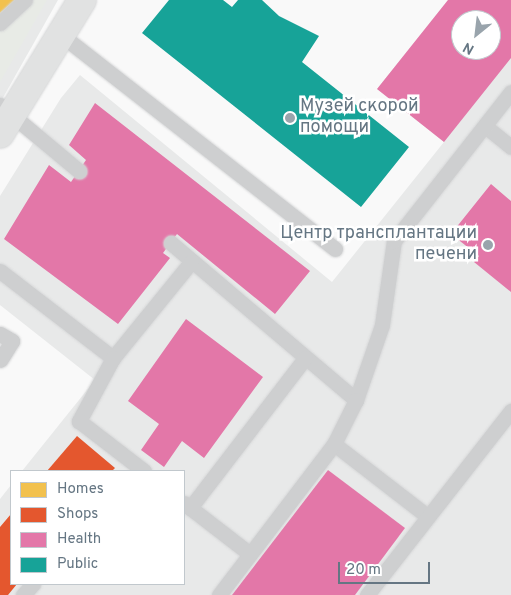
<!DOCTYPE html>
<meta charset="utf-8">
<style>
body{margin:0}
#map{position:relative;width:511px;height:595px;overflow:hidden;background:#f9f9f9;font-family:Overpass,sans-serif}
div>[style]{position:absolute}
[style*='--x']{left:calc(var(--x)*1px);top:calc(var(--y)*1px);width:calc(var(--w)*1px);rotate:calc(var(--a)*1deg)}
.built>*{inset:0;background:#e8e9e9}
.green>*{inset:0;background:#e8ebe6}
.homes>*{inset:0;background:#f2c14e}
.shops>*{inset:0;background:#e4572e}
.health>*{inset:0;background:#e377a8}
.public>*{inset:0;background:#17a398}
.roads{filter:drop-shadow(0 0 1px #d5d6d7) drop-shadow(0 0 1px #d5d6d7)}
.lane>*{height:15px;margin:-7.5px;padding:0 7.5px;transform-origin:7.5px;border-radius:7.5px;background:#cecfd0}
.secondary>*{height:28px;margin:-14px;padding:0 14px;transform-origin:14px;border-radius:14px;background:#e1e2e2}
.dots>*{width:14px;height:14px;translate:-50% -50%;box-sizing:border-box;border:2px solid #fff;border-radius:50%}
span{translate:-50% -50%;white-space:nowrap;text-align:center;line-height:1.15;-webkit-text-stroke:5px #fff;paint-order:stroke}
.poi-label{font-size:18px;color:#657683}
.left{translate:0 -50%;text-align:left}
.right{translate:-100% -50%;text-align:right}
.legend{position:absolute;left:10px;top:470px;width:175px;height:115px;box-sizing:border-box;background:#fff;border:1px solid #c1c8cd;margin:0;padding:6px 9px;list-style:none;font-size:15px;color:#657683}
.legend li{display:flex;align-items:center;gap:10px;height:25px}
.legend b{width:25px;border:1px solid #c1c8cd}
.north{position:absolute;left:451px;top:10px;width:50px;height:50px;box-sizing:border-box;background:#fff;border:1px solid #c1c8cd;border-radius:50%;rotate:209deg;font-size:14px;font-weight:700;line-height:20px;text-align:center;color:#657683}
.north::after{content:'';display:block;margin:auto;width:18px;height:22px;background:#99a4ac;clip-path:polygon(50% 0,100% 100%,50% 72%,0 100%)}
.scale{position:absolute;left:338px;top:562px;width:92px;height:22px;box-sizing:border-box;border:2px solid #657683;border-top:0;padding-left:6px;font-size:15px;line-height:18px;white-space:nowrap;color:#657683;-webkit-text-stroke:4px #fff;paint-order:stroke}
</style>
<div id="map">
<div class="built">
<div style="clip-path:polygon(0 0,58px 0,0 103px)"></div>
<div style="clip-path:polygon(evenodd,448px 0,511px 0,511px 595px,0 595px,0 499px,11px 485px,11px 584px,184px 584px,184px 471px,22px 471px,95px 380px,0 305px,0 196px,61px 98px,80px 75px,332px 282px,444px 142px,377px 89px,448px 0,461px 20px,491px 20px,491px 50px,461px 50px,461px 20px)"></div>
</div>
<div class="green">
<div style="clip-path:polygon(29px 0,47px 0,0 82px,0 28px)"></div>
</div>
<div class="homes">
<div style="clip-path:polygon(0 0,15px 0,0 13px)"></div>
</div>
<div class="shops">
<div style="clip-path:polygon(77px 436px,115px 468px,112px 471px,47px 471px)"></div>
<div style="clip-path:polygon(11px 514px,11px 584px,17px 584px,8px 595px,0 595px,0 527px)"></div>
</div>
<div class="health">
<div style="clip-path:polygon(evenodd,448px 0,511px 0,511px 58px,444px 142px,377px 89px,448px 0,461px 20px,491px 20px,491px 50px,461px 50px,461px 20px)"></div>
<div style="clip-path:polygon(95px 103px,310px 271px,275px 314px,177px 234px,163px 253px,170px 258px,118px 324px,4px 239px,49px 165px,71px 182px,86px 160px,69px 145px)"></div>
<div style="clip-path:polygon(491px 184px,511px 201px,511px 292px,474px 262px,479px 256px,451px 234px)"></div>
<div style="clip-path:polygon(186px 319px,263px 377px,204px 458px,182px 441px,164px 467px,141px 450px,159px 424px,128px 401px)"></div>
<div style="clip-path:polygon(328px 470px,405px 528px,355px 595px,232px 595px)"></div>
</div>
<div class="public">
<div style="clip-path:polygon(169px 0,223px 0,232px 7px,238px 0,262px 0,279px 16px,319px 36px,302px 62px,409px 147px,361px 207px,142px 33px)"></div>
</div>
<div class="roads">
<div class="lane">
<div style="--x:0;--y:23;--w:34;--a:-43"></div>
<div style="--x:60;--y:34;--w:349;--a:38"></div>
<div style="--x:0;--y:105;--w:103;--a:39.9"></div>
<div style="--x:485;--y:126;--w:33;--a:39"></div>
<div style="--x:171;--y:243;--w:243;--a:40.3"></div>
<div style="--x:356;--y:400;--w:79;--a:-70.9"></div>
<div style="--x:382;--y:325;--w:85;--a:-81.9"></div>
<div style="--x:394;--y:241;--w:189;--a:-51.9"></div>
<div style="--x:0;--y:271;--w:143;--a:37.6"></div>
<div style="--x:113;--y:358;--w:124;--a:-50.9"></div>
<div style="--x:0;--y:334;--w:14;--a:30"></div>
<div style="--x:12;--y:341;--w:22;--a:122"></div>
<div style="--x:113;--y:358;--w:72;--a:118.4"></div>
<div style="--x:79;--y:421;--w:82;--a:37.6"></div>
<div style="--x:334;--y:444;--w:118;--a:37.7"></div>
<div style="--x:184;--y:503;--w:83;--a:37.7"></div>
<div style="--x:190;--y:508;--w:189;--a:-52.5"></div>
<div style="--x:23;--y:595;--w:15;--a:-48"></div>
<div style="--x:219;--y:595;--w:190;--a:-52.7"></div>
<div style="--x:334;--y:444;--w:49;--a:-63.4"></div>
<div style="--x:367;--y:595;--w:234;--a:-52"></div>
</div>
<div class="secondary">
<div style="--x:0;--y:134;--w:157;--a:-58.5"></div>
</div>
</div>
<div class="dots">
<div style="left:290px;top:118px;background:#99a4ac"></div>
<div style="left:488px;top:245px;background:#99a4ac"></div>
</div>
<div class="poi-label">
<span class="left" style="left:300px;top:118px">Музей скорой<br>помощи</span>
<span class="right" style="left:477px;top:245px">Центр трансплантации<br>печени</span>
</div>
<ul class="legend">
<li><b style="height:14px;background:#f2c14e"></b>Homes</li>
<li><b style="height:14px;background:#e4572e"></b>Shops</li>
<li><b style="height:14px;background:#e377a8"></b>Health</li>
<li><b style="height:14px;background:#17a398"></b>Public</li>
</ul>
<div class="north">N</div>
<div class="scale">20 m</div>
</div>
